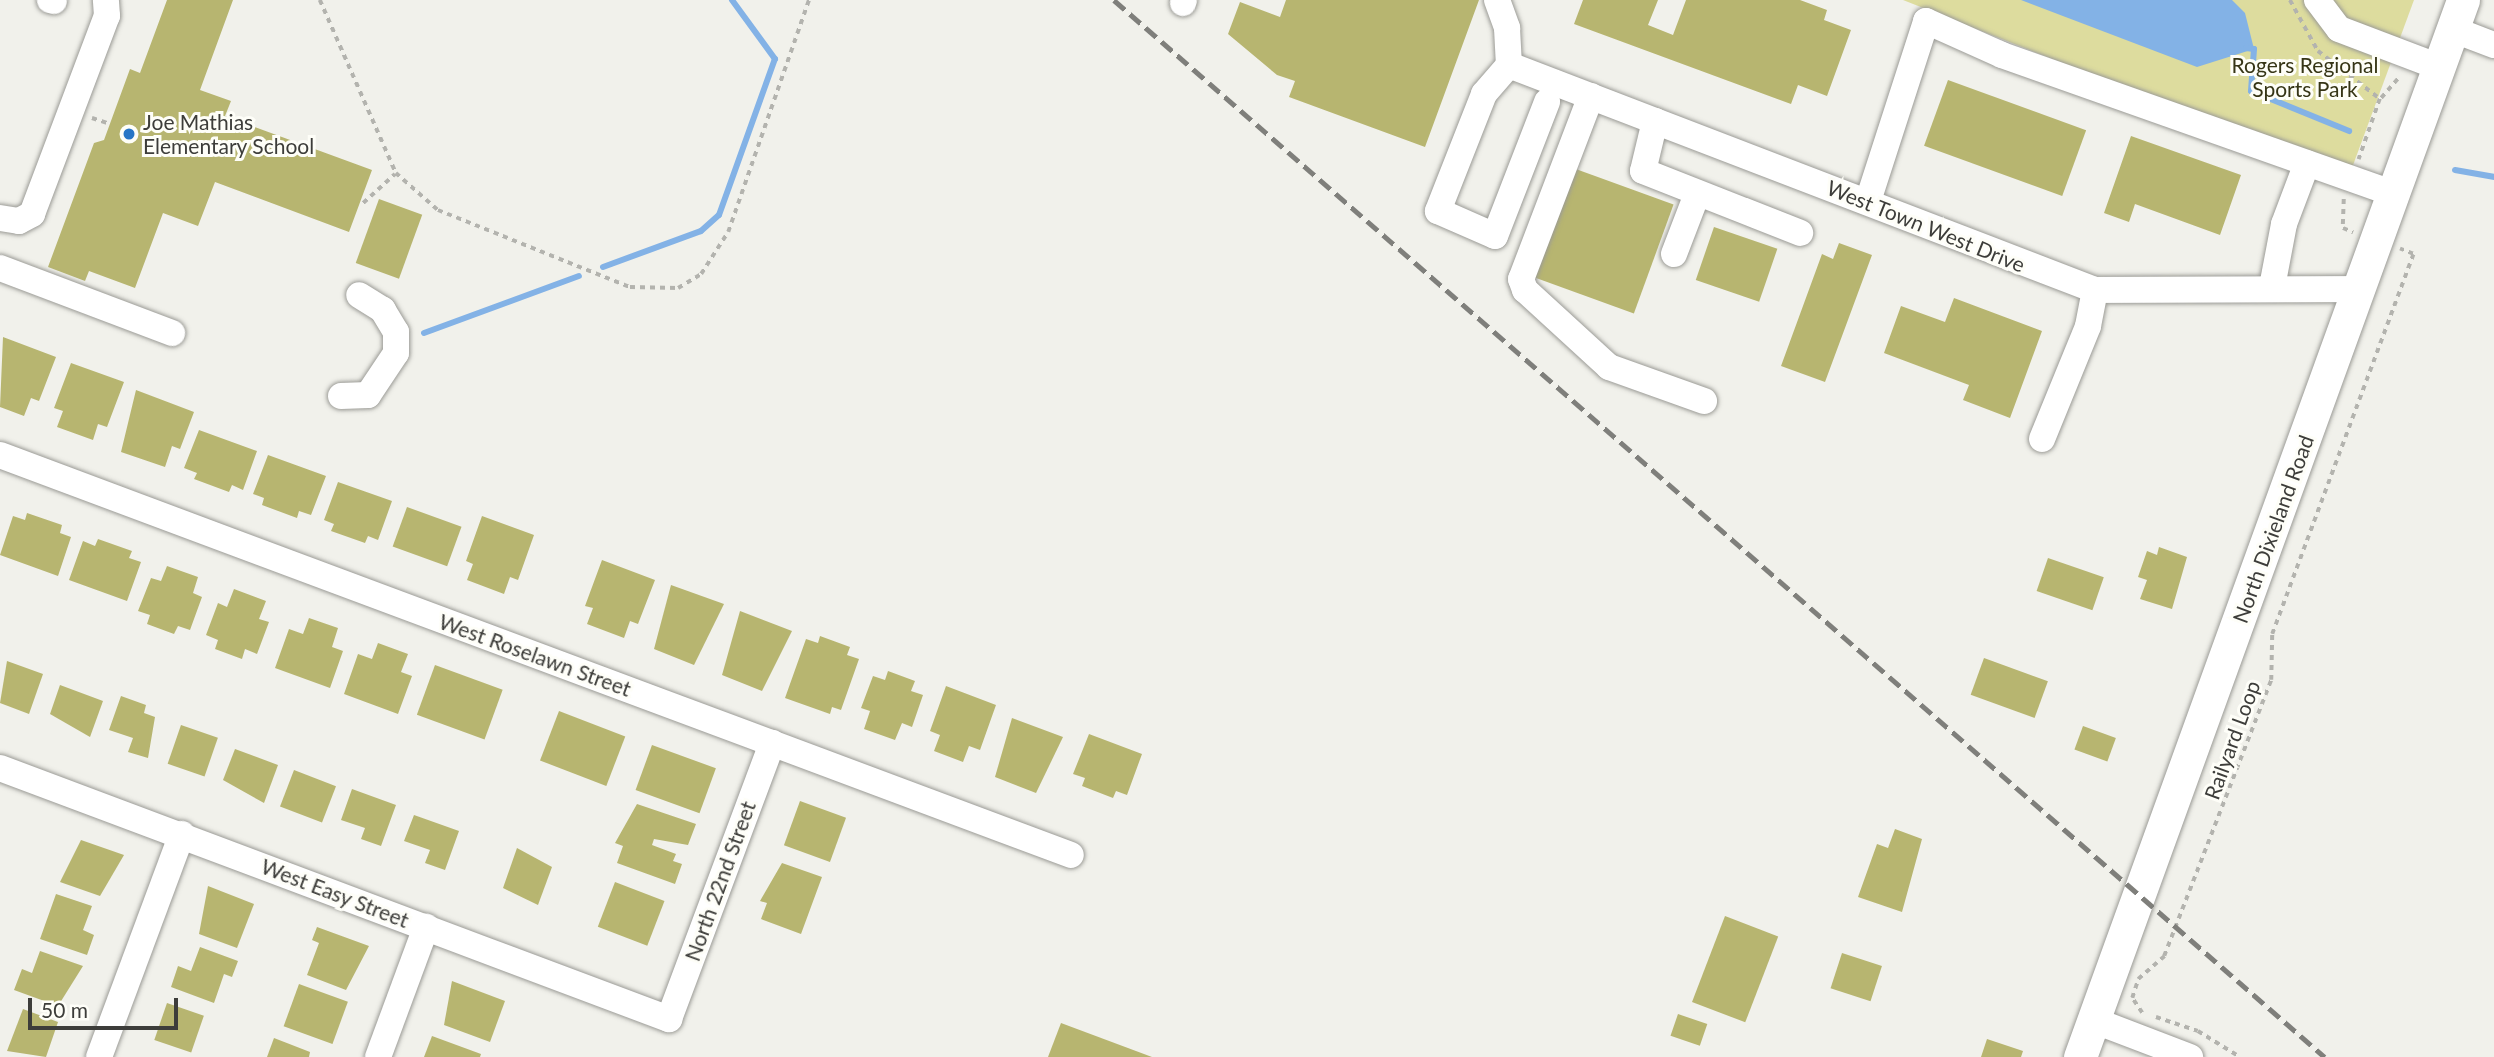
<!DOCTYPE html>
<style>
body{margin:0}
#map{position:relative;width:2494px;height:1057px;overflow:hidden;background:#f1f1eb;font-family:Lato,sans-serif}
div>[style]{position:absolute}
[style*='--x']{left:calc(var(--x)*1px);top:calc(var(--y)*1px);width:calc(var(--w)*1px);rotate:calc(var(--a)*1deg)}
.green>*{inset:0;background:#dddc9e}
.water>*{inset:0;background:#83b2e6}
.stream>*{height:6px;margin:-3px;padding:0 3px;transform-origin:3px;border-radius:3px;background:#83b2e6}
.building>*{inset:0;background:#b7b570;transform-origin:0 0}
.path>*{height:3.5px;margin-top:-1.75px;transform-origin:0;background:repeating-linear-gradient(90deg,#b3b3ae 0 5px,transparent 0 10px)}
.roads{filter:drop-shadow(0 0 2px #9b9b96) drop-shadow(0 0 2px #9b9b96)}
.minor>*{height:26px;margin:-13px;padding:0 13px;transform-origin:13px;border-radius:13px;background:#fff}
.major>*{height:33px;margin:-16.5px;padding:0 16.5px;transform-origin:16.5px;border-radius:16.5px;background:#fff}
.rail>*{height:5px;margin-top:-2.5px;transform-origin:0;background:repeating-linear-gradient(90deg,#7f7f7b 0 14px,transparent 0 21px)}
.dots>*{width:19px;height:19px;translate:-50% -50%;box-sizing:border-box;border:4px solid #fefef8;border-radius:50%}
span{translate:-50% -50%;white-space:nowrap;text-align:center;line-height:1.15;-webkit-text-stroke:6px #fefef8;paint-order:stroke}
.park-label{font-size:21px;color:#363516}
.poi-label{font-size:21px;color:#3d3d3a}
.left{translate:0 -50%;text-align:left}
.street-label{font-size:21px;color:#3d3d3a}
.scale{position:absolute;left:28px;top:998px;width:150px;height:32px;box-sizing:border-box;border:4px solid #3d3d3a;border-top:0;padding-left:9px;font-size:21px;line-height:24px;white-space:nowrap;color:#3d3d3a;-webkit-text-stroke:5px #fefef8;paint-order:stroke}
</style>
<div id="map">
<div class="green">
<div style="clip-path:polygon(1903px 0,2414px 0,2349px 176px)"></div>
</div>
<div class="water">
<div style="clip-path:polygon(2021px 0,2232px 0,2245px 13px,2254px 49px,2197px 67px)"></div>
</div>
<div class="stream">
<div style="--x:2246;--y:48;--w:8;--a:7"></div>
<div style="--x:2254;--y:49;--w:42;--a:94.1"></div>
<div style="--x:2251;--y:91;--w:106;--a:22.2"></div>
<div style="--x:2455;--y:170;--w:40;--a:10"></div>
<div style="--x:603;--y:267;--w:104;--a:-20.2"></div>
<div style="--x:701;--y:231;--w:24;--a:-42"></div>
<div style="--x:719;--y:215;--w:166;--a:-70.3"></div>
<div style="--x:775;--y:59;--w:73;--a:-126.1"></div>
<div style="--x:424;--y:333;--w:165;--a:-20.2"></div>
</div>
<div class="building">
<div style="clip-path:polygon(167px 0,233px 0,200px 90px,231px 101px,225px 116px,372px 170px,349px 232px,215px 182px,198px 226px,163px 213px,135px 288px,89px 271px,85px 281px,48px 267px,94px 143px,104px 140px,130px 69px,140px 73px)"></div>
<div style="clip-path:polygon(1286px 0,1479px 0,1425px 147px,1289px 97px,1295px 81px,1277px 75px,1228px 34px,1240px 2px,1280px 17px)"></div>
<div style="clip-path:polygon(1583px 0,1658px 0,1648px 25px,1673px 35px,1686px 0,1800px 0,1827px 10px,1824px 20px,1851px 30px,1827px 96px,1798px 85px,1791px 104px,1574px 24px)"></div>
<div style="left:1948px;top:80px;width:147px;height:70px;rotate:20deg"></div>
<div style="clip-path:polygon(2131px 136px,2241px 175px,2220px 235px,2135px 204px,2129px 222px,2104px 213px)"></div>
<div style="left:1573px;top:168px;width:107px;height:116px;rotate:20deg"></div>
<div style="left:379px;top:199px;width:46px;height:68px;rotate:20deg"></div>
<div style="left:1714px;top:227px;width:67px;height:56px;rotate:19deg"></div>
<div style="clip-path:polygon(1839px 243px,1872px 255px,1825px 382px,1781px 366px,1822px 254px,1833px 259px)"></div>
<div style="clip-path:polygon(1954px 298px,2042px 331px,2010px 418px,1963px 400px,1969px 385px,1884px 353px,1901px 306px,1945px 322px)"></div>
<div style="clip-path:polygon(3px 337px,56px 357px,39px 401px,31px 398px,24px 416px,0 407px)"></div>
<div style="clip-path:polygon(71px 363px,124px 382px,107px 427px,98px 424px,93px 440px,57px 427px,63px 411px,54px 408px)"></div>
<div style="clip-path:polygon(136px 390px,194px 412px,180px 449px,172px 446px,165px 467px,121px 452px)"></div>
<div style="clip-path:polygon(199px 430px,257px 451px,243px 490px,232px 485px,229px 492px,194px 479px,197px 473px,184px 468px)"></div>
<div style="clip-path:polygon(268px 455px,326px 476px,311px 515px,299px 511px,297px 518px,262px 505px,264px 498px,253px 494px)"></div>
<div style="clip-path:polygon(338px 482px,392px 501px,378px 540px,368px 536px,365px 543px,331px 531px,334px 524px,324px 520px)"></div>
<div style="left:407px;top:507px;width:58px;height:42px;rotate:20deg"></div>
<div style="clip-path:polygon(27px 513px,62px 525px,60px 533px,71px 537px,58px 576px,0 555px,13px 516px,25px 520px)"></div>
<div style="clip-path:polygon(482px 516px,534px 535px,518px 580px,510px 577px,504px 594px,467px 580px,473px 564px,466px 561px)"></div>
<div style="clip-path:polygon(98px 539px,132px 551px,129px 558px,141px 562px,127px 601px,69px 580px,83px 541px,95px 546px)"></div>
<div style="clip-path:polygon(2159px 547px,2187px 557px,2172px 609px,2140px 599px,2147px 580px,2138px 577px,2147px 551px,2157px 555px)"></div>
<div style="left:2048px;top:558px;width:59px;height:35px;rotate:19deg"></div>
<div style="clip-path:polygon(602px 560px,655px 580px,638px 624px,630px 621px,624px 638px,587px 624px,593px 608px,585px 606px)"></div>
<div style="clip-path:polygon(167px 566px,198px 577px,193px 593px,202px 597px,190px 630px,178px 626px,174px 634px,147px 624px,150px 615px,138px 611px,151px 578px,161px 581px)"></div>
<div style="clip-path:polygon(671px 585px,724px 604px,694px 665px,654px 649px)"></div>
<div style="clip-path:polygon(234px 589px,266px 601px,259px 619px,269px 622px,257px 654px,245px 649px,242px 659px,215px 649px,218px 640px,206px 635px,218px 603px,227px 607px)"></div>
<div style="clip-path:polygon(740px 611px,792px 631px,762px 691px,722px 675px)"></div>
<div style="clip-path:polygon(309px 618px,338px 628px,332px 647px,343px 651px,330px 688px,275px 668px,289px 629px,303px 634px)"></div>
<div style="clip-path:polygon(820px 636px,850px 647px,847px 655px,859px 659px,841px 710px,832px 707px,830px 714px,785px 698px,806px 639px,818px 643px)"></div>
<div style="clip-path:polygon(378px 643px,408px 654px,401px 672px,412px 676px,398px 714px,344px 694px,358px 654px,372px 659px)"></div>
<div style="left:1984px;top:658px;width:68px;height:39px;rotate:20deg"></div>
<div style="clip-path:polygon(7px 661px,43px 674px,29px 714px,0 703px)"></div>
<div style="left:435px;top:665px;width:72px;height:53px;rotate:20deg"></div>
<div style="clip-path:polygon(888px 671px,915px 681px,911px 691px,923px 695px,912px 727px,902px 723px,895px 740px,864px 729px,870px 711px,861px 708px,873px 676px,885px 680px)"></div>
<div style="clip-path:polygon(60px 685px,103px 701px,90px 737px,50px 714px)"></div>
<div style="clip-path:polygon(946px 686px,996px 705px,980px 750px,969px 746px,963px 762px,934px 751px,940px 735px,930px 731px)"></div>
<div style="clip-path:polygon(121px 696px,146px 705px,144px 713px,155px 717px,148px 758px,128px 752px,133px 738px,109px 730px)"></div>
<div style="left:559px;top:711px;width:71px;height:53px;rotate:21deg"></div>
<div style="clip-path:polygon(1012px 718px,1063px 737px,1036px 793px,995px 777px)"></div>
<div style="left:181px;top:725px;width:39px;height:41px;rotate:19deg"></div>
<div style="left:2083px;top:726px;width:35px;height:25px;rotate:20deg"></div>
<div style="clip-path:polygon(1089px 734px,1142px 754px,1127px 795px,1116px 791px,1113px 798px,1082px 786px,1085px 778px,1073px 774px)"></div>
<div style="left:652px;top:745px;width:68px;height:48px;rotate:20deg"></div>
<div style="clip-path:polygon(235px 749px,278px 765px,264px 803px,223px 780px)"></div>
<div style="left:294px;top:770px;width:45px;height:39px;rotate:21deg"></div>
<div style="clip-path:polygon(352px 789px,396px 805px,381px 846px,361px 839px,365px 828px,341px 820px)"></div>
<div style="left:800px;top:801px;width:49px;height:47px;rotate:20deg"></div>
<div style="clip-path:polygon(637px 804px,696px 824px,688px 845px,654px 839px,652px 845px,676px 854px,673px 861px,682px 864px,675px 884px,617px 863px,623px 846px,615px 843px)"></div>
<div style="clip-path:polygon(414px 815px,459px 831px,445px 870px,425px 863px,430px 850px,404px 841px)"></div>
<div style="clip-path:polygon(1895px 829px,1922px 839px,1902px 912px,1858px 897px,1877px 844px,1888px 848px)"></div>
<div style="clip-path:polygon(81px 840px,124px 855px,100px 896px,60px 882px)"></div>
<div style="clip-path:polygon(517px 848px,552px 867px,538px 905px,503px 888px)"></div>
<div style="clip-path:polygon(782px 863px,822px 877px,801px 934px,761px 919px,767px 903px,760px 901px)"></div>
<div style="left:615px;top:882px;width:53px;height:48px;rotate:21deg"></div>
<div style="clip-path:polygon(208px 886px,254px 904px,237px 948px,199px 934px)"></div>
<div style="clip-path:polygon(56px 894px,92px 906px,83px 930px,94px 935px,87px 955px,40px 939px)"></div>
<div style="left:1725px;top:916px;width:57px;height:92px;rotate:21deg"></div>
<div style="clip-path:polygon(317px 927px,369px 946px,346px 990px,307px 975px,319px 943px,312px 940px)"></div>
<div style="clip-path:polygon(200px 947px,238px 961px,232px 977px,224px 974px,214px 1003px,171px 987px,178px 966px,191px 971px)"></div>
<div style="clip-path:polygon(40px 951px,83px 966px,58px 1006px,14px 990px,22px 969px,32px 973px)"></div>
<div style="left:1842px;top:953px;width:42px;height:37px;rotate:18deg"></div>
<div style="clip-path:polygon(452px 981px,505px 1001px,490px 1042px,444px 1025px)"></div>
<div style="left:299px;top:984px;width:52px;height:45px;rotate:20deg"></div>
<div style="left:167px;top:1003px;width:39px;height:39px;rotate:19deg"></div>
<div style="clip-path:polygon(23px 1009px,58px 1022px,46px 1057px,7px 1051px)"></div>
<div style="left:1678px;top:1014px;width:31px;height:23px;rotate:19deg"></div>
<div style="clip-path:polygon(1061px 1023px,1152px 1057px,1048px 1057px)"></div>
<div style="clip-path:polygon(432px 1036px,481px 1054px,480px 1057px,424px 1057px)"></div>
<div style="clip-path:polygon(274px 1038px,310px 1052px,309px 1057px,267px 1057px)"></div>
<div style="clip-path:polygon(1987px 1039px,2023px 1051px,2021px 1057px,1981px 1057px)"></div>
</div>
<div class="path">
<div style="--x:320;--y:0;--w:189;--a:66.3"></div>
<div style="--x:396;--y:173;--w:56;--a:41.4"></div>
<div style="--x:438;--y:210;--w:207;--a:21.9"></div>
<div style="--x:630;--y:287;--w:48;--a:1.2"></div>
<div style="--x:678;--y:288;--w:27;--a:-31"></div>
<div style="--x:701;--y:274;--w:50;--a:-57.3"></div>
<div style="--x:728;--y:232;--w:246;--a:-70.8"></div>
<div style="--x:2290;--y:0;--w:58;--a:61.2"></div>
<div style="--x:2318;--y:51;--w:78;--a:37.7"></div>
<div style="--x:2380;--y:99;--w:64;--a:109.3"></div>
<div style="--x:2381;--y:98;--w:29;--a:-49"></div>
<div style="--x:92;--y:118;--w:19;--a:18"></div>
<div style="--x:2344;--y:199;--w:29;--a:92"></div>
<div style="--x:2343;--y:228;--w:11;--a:22"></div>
<div style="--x:363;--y:203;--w:43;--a:-42.2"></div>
<div style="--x:2142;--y:1013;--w:18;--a:-124"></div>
<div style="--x:2132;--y:998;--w:20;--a:-72"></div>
<div style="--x:2138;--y:979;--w:35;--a:-41"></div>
<div style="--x:2164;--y:956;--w:296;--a:-68.8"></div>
<div style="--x:2271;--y:680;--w:46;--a:-88.8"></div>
<div style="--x:2272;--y:634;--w:405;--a:-69.6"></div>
<div style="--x:2413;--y:254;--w:14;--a:-159"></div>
<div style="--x:2156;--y:1017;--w:44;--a:18.4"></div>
<div style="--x:2198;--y:1031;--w:49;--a:31.8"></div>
</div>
<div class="roads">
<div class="minor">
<div style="--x:50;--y:0;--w:4;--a:14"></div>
<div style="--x:1497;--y:0;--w:30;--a:70"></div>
<div style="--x:1507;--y:28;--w:37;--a:87"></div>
<div style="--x:1509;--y:65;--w:38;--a:131"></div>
<div style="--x:1484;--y:94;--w:126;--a:111.5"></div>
<div style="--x:1438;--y:211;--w:62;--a:23.7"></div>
<div style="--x:1495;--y:236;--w:144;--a:-68.8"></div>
<div style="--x:2317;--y:0;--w:36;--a:53"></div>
<div style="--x:2339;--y:29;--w:107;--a:20.8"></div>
<div style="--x:1183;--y:3;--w:3;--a:-72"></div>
<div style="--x:2452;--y:29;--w:45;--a:20.9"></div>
<div style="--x:1509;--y:65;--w:628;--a:21"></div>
<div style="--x:2095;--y:290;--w:266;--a:-0.2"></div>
<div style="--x:1591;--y:96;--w:196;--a:110.9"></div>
<div style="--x:1521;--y:279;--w:12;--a:70"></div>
<div style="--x:1525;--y:290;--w:114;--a:42.5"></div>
<div style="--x:1609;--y:367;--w:101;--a:19.7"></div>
<div style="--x:1655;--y:121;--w:51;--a:103.5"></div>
<div style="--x:1643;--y:171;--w:169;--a:21.5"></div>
<div style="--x:1868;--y:201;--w:189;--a:-72.1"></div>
<div style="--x:1926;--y:21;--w:83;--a:24.1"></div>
<div style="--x:2002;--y:55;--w:417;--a:19.5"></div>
<div style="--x:0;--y:218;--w:19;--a:9"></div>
<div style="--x:19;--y:221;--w:15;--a:-28"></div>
<div style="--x:32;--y:214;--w:212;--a:-69.3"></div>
<div style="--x:107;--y:16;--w:16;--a:-94"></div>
<div style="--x:1674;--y:254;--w:64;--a:-69"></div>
<div style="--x:0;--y:268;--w:184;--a:20.7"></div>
<div style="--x:2272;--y:287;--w:64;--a:-79.2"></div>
<div style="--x:2284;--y:224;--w:65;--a:-69.3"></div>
<div style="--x:341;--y:396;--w:27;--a:-2"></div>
<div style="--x:368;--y:395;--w:50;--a:-56.3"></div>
<div style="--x:396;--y:353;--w:21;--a:-90"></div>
<div style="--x:396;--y:332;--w:26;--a:-121"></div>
<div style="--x:383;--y:310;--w:28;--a:-148"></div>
<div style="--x:2042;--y:439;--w:122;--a:-67.8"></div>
<div style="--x:2088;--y:326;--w:37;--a:-79"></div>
<div style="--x:0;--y:455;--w:1143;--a:20.48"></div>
<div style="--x:0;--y:768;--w:715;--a:20.57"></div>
<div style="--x:669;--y:1019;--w:295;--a:-69.5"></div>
<div style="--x:2093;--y:1020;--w:104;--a:20.9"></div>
<div style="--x:99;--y:1057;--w:238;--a:-69.6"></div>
<div style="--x:378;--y:1057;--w:139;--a:-69.7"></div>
</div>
<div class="major">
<div style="--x:2080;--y:1057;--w:1124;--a:-70.08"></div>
</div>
</div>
<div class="rail">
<div style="--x:1114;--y:0;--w:1607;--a:41.12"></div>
</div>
<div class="dots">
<div style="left:129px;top:134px;background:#2876c6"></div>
</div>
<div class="park-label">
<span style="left:2305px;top:77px">Rogers Regional<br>Sports Park</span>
</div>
<div class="poi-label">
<span class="left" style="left:143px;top:134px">Joe Mathias<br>Elementary School</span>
</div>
<div class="street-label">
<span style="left:1926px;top:226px;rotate:22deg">West Town West Drive</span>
<span style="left:2273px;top:529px;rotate:-70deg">North Dixieland Road</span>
<span style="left:535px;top:655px;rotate:20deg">West Roselawn Street</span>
<span style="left:2232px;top:740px;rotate:-70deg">Railyard Loop</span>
<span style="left:720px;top:881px;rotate:-70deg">North 22nd Street</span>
<span style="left:335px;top:893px;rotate:21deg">West Easy Street</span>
</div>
<div class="scale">50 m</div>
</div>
